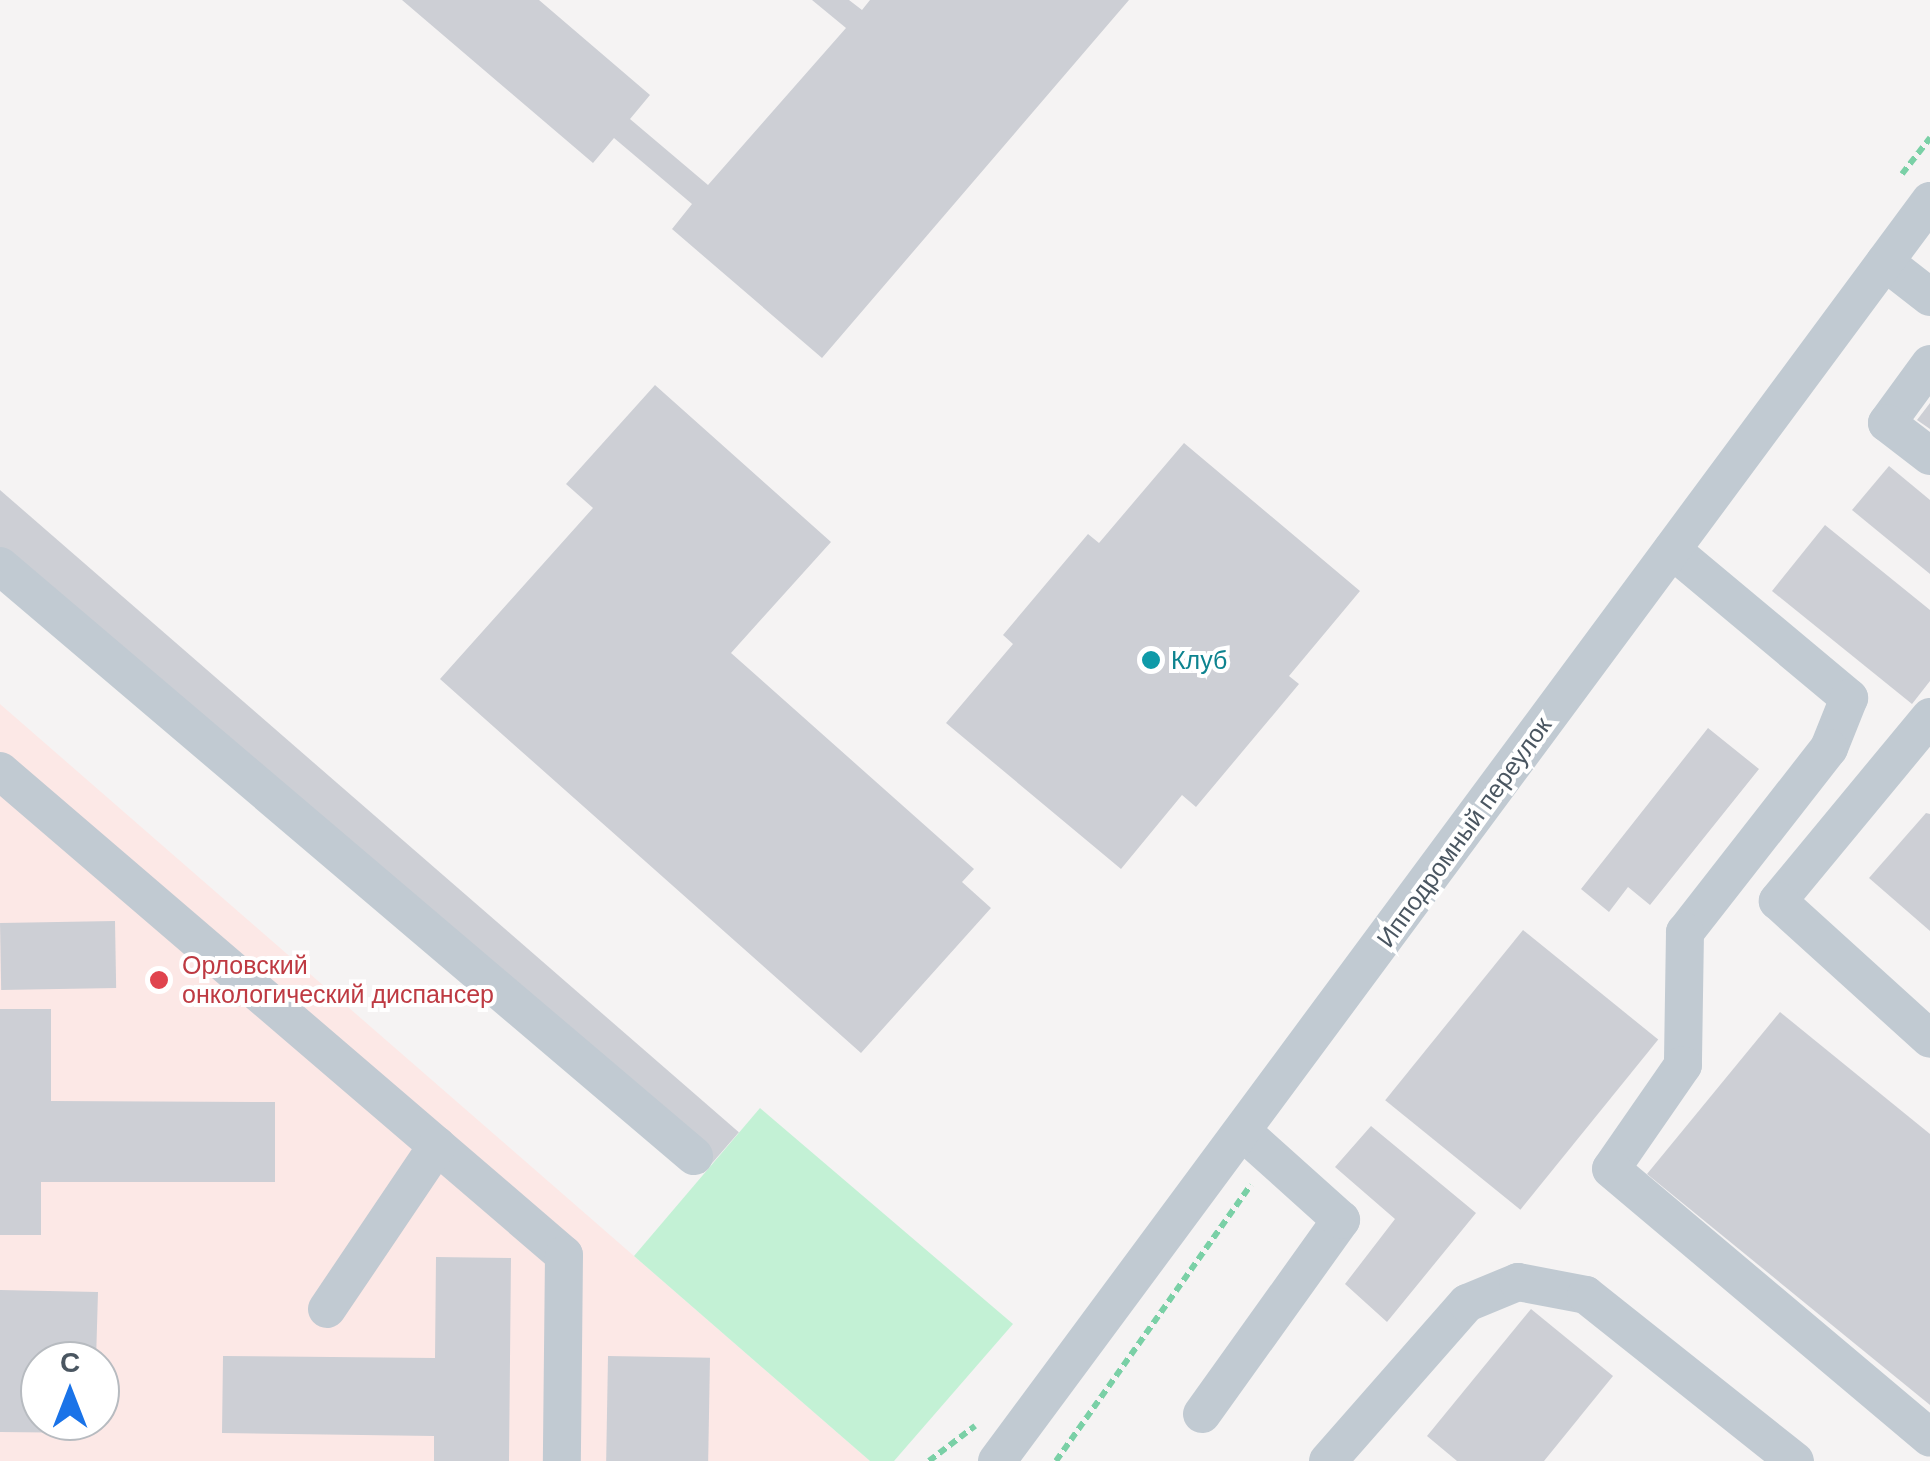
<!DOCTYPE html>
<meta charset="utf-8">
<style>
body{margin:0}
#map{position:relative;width:1930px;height:1461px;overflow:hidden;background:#f5f3f3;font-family:Arial,sans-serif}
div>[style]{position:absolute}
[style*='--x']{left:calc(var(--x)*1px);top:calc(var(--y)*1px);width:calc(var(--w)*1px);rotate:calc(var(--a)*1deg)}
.medical>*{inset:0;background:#fce8e6}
.green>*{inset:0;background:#c3f1d5}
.building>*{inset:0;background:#cdcfd5;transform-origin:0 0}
.path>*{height:6px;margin-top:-3px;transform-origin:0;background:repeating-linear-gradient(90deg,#7ad0a6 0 8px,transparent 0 13px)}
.minor>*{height:38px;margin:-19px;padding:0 19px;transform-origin:19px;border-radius:19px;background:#c1cad2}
.dots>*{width:28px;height:28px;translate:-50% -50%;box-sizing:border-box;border:5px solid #fff;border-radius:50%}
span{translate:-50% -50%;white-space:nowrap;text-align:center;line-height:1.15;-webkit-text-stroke:8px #fff;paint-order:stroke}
.culture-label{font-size:25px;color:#0d838f}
.left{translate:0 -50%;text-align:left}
.street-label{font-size:25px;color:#4a5661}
.health-label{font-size:25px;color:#be3a42}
.north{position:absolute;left:20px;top:1341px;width:100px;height:100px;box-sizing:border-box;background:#fff;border:2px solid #b7bbc0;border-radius:50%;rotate:0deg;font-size:28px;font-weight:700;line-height:40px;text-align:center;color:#4a5661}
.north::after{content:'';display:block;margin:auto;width:35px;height:45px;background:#1a73e8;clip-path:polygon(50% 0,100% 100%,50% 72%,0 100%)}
</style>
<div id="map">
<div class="medical">
<div style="clip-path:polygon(evenodd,0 704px,634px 1256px,870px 1461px,0 1461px,0 704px,40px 1361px,100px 1361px,100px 1421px,40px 1421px,40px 1361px)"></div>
</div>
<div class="green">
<div style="clip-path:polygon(760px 1108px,1013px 1324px,894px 1461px,870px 1461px,634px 1256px)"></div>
</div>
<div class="building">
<div style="clip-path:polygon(402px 0,539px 0,650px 95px,630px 119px,708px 185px,846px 28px,812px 0,849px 0,862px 10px,870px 0,1129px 0,822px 358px,672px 229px,692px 204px,614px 138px,593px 163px)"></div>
<div style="clip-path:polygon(655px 385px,831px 542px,731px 653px,974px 869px,962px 882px,991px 908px,861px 1053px,440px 679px,593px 508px,566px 484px)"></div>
<div style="clip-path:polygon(1930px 403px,1930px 429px,1917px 420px)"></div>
<div style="clip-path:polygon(1184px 443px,1360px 591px,1289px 676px,1299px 684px,1196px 807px,1182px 795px,1121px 869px,946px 723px,1013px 644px,1003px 635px,1088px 534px,1099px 543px)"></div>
<div style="clip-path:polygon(1889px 466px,1930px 500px,1930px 574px,1852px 510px)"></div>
<div style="left:0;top:490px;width:979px;height:54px;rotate:41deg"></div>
<div style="clip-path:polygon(1825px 525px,1930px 610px,1930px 681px,1912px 704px,1772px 591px)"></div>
<div style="clip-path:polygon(1708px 728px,1759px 769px,1650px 905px,1628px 887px,1609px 912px,1581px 889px)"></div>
<div style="clip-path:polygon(1926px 813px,1930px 814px,1930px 931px,1869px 878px)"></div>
<div style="left:115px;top:921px;width:67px;height:115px;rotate:89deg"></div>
<div style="left:1523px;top:930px;width:174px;height:219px;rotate:39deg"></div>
<div style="clip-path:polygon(0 1009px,51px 1009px,51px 1101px,275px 1102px,275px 1182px,41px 1182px,41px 1235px,0 1235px)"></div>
<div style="clip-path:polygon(1780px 1012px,1930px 1134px,1930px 1405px,1647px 1174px)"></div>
<div style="clip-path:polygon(1371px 1126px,1476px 1213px,1387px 1322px,1345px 1284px,1395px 1219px,1335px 1167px)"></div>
<div style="clip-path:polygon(436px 1257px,511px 1258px,509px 1461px,434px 1461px,434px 1436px,222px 1433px,223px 1356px,435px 1358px)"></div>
<div style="clip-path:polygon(0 1290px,98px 1292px,96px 1361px,40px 1361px,40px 1421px,95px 1421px,95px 1433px,0 1432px)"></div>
<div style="clip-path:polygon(1531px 1309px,1613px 1376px,1544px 1461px,1457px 1461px,1427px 1436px)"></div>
<div style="left:608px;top:1356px;width:102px;height:105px;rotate:1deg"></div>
</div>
<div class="path">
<div style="--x:1902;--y:174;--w:46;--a:-52.1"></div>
<div style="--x:929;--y:1461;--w:58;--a:-37.3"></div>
<div style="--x:1056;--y:1461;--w:338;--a:-54.8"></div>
</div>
<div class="minor">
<div style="--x:1885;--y:262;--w:57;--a:37.9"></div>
<div style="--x:1930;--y:364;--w:73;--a:126.1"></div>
<div style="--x:1887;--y:423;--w:54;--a:37.5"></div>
<div style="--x:1672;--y:550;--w:231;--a:39.9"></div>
<div style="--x:1849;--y:698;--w:54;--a:111.8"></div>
<div style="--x:1829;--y:748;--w:234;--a:128"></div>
<div style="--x:1685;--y:932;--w:133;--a:90.9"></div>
<div style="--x:1683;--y:1065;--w:126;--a:124.7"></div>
<div style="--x:1611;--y:1169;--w:417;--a:40.1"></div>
<div style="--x:0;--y:566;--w:911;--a:40.37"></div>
<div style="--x:1930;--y:717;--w:239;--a:129.6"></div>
<div style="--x:1778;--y:901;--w:205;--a:42.2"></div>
<div style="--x:0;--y:771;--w:743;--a:40.63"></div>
<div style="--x:564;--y:1255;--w:206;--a:90.6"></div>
<div style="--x:327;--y:1309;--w:197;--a:-56"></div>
<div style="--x:1202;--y:1414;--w:239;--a:-54.4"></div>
<div style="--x:1341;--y:1220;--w:132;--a:-138.1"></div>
<div style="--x:997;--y:1461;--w:1568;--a:-53.48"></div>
<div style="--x:1328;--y:1461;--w:210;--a:-48.7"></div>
<div style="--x:1467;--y:1303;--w:55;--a:-22.4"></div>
<div style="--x:1518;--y:1282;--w:69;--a:10.8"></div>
<div style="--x:1586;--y:1295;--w:267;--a:38.5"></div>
</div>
<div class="dots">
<div style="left:1151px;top:660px;background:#0f9aa8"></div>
<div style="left:159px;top:980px;background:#e0444e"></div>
</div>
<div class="culture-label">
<span class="left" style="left:1171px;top:660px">Клуб</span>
</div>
<div class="street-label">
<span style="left:1464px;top:832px;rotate:-54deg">Ипподромный переулок</span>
</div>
<div class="health-label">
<span class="left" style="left:182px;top:980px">Орловский<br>онкологический диспансер</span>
</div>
<div class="north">С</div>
</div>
